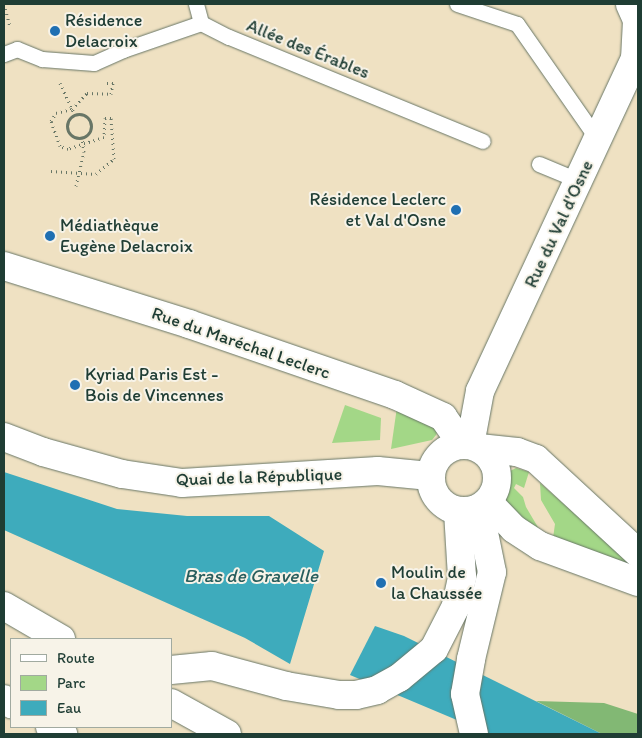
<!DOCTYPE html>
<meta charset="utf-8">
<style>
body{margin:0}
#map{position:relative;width:642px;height:738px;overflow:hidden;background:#efe1c2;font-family:Itim,sans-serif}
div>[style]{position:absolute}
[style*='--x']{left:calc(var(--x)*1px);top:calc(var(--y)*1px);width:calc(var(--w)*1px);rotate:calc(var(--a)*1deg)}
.green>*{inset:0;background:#a3d787}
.forest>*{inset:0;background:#82b874}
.water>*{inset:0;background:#3eabbc}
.path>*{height:3px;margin-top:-1.5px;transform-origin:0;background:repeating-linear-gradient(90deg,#687666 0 1px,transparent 0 5px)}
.path>.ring{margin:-1.5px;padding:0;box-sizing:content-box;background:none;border:3px solid #687666;border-radius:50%}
.roads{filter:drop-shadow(0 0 1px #687666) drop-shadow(0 0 1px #687666)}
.service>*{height:15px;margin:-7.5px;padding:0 7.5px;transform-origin:7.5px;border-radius:7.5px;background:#fff}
.minor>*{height:28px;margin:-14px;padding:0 14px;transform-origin:14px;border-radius:14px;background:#fff}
.tertiary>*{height:28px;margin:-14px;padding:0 14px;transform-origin:14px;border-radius:14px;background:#fff}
.secondary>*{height:28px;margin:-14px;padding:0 14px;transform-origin:14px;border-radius:14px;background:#fff}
.secondary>.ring{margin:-14px;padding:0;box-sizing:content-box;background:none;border:28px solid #fff;border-radius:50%}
.motorway>*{height:28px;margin:-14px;padding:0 14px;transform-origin:14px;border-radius:14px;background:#fff}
.dots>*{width:14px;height:14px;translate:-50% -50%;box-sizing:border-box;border:2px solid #f7f3e8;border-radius:50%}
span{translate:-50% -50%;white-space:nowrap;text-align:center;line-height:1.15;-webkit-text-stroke:4px #f7f3e8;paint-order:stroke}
.poi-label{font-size:18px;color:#1f3d34}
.left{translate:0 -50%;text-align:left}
.right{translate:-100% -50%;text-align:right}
.street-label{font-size:18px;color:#1f3d34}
.water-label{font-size:19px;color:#285e5d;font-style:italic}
.frame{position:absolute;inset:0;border:5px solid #1f3d34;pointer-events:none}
.legend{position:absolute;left:10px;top:638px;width:162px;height:90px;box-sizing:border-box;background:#f7f3e8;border:1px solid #a1aaa0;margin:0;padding:6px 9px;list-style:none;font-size:15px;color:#1f3d34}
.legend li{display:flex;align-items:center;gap:10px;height:25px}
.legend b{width:25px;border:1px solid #a1aaa0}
</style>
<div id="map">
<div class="green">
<div style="clip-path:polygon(345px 405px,381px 418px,380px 440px,332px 443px)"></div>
<div style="clip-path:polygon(397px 407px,438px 430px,436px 435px,432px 440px,391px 449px)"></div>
<div style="clip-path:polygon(516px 468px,529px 472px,524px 488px,516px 484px,514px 488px,523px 497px,526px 507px,539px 529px,514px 514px,505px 500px,504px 481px,508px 472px)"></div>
<div style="clip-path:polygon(540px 483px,626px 559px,628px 566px,553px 538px,555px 524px,541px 500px)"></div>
</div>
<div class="forest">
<div style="clip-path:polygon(536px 701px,604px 703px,638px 714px,638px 734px,602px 734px)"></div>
</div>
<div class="water">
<div style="clip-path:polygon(4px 472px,117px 509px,187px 516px,269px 516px,324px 551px,290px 664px,245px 638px,4px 530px)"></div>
<div style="clip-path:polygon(375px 626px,404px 636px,602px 734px,490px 734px,350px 675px)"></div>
</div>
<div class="path">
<div style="--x:4;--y:4;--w:24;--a:75"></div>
<div style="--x:60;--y:83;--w:35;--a:65"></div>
<div class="ring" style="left:67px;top:114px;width:21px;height:21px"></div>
<div style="--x:51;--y:171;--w:45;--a:3.8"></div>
<div style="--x:96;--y:174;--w:23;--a:-40"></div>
<div style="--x:114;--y:159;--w:41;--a:-94.2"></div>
<div style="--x:111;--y:118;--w:6;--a:180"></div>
<div style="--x:105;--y:118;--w:19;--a:93"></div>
<div style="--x:104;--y:137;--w:38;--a:162"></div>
<div style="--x:68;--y:149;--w:9;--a:-159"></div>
<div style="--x:60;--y:146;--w:27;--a:-110"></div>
<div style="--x:51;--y:121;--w:9;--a:-58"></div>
<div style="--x:56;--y:113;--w:16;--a:-14"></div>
<div style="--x:72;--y:109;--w:22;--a:-47"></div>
<div style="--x:87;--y:93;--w:24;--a:2"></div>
<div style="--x:111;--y:94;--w:11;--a:-80"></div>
<div style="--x:113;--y:83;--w:6;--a:180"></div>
<div style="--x:76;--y:186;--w:35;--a:-77"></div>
<div style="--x:84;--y:152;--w:14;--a:-98"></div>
</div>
<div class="roads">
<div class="service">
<div style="--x:196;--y:4;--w:20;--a:75"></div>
<div style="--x:457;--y:4;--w:63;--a:18.4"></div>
<div style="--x:517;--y:24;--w:141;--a:55.1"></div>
<div style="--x:4;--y:54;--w:14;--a:-21"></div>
<div style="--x:17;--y:49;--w:27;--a:22"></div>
<div style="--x:42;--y:59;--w:52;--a:4.4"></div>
<div style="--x:94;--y:63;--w:32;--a:-24"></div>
<div style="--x:123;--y:50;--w:83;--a:-19.1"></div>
<div style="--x:201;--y:23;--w:31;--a:27"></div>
<div style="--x:229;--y:37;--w:274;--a:22.3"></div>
<div style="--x:539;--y:164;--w:44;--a:22.5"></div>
</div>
<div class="minor">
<div style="--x:470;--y:445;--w:55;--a:-79.5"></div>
<div style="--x:480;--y:391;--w:366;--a:-65"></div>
<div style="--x:635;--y:59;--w:39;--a:-87"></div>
<div style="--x:637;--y:20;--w:17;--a:-114"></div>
</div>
<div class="tertiary">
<div style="--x:4;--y:266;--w:194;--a:17.4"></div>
<div style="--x:189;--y:324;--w:218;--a:19"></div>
<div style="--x:395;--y:395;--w:53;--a:24.6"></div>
<div style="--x:443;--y:417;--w:33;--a:55"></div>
<div style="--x:479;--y:448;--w:38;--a:6"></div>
<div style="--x:517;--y:452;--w:20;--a:20"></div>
<div style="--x:536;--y:459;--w:139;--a:42.7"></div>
<div style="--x:488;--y:502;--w:37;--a:46"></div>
<div style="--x:514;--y:529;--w:31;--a:33"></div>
<div style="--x:540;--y:546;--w:104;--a:20.2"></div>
</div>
<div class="secondary">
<div style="--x:4;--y:437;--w:42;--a:21"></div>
<div style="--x:43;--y:452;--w:82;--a:15.6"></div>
<div style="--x:122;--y:474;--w:61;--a:8.5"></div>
<div style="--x:182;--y:483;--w:196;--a:-3.5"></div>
<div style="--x:378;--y:471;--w:52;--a:5.5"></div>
<div class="ring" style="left:431px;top:445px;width:38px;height:38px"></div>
</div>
<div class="motorway">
<div style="--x:4;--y:606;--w:66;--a:30.1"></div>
<div style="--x:171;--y:670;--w:41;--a:-5.6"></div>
<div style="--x:212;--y:666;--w:77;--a:15.1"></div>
<div style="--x:286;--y:686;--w:54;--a:9.6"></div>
<div style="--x:339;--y:695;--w:17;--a:0"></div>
<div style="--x:356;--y:695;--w:22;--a:-13"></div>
<div style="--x:377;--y:690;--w:25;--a:-29"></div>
<div style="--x:399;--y:678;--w:45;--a:-39.6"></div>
<div style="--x:434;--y:649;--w:48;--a:-62.9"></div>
<div style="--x:456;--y:606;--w:30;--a:-78"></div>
<div style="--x:462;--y:577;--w:66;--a:-93.5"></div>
<div style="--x:4;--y:699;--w:9;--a:36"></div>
<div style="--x:171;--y:703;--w:64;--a:29"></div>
<div style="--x:50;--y:727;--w:15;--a:28"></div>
<div style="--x:474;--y:734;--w:41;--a:-102.7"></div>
<div style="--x:465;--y:694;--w:36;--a:-80"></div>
<div style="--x:471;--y:659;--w:89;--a:-76.4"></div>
<div style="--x:492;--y:572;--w:65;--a:-101.5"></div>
</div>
</div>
<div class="dots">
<div style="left:55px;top:31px;background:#1f6fb2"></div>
<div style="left:456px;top:210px;background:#1f6fb2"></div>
<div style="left:50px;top:236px;background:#1f6fb2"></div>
<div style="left:75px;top:385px;background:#1f6fb2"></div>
<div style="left:381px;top:583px;background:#1f6fb2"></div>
</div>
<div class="poi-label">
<span class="left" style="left:65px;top:31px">Résidence<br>Delacroix</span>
<span class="right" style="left:446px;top:210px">Résidence Leclerc<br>et Val d'Osne</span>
<span class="left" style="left:60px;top:236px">Médiathèque<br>Eugène Delacroix</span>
<span class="left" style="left:85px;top:385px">Kyriad Paris Est -<br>Bois de Vincennes</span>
<span class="left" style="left:391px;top:583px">Moulin de<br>la Chaussée</span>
</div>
<div class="street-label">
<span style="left:308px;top:49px;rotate:22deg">Allée des Érables</span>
<span style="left:559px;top:224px;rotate:-65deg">Rue du Val d'Osne</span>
<span style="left:241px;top:343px;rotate:19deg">Rue du Maréchal Leclerc</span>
<span style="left:259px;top:477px;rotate:-2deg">Quai de la République</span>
</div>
<div class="water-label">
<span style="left:251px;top:576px">Bras de Gravelle</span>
</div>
<div class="frame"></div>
<ul class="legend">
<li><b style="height:6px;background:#fff"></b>Route</li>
<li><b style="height:14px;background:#a3d787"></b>Parc</li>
<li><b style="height:14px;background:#3eabbc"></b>Eau</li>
</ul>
</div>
